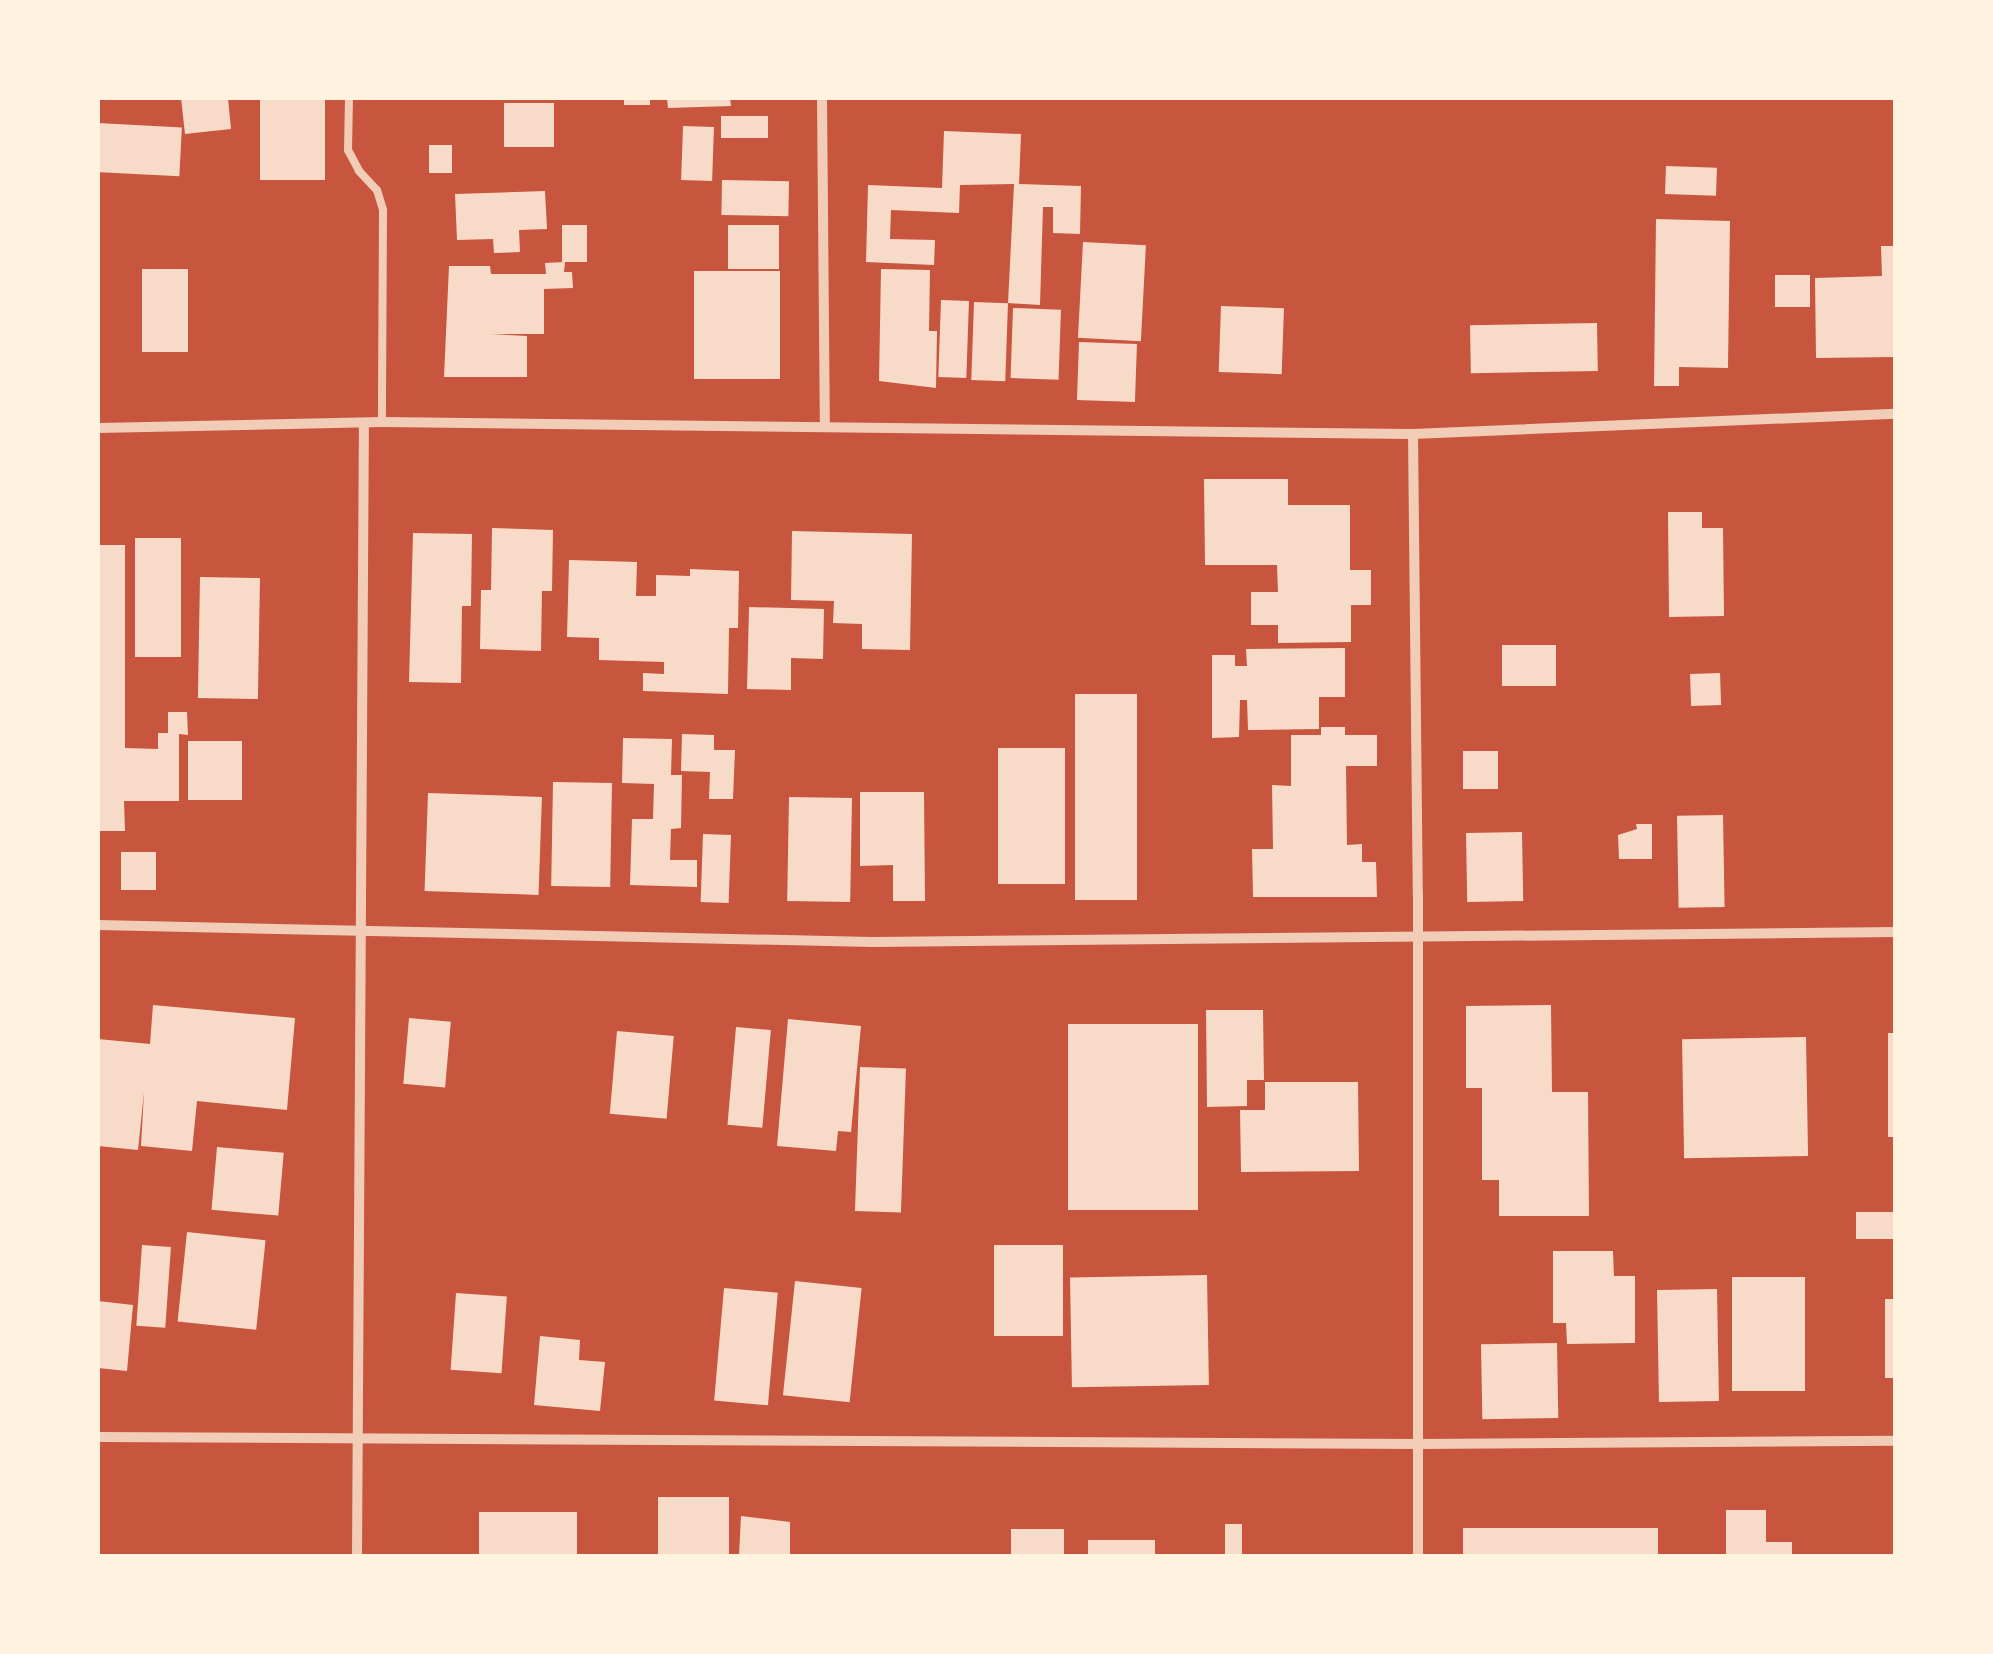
<!DOCTYPE html>
<style>
body{margin:0}
#map{position:relative;width:1993px;height:1654px;overflow:hidden;background:#c8553d;font-family:Merriweather,serif}
div>[style]{position:absolute}
[style*='--x']{left:calc(var(--x)*1px);top:calc(var(--y)*1px);width:calc(var(--w)*1px);rotate:calc(var(--a)*1deg)}
.building>*{inset:0;background:#f7dbc8;transform-origin:0 0}
.service>*{height:8px;margin:-4px;padding:0 4px;transform-origin:4px;border-radius:4px;background:#f1ccb7}
.minor>*{height:10px;margin:-5px;padding:0 5px;transform-origin:5px;border-radius:5px;background:#f1ccb7}
span{translate:-50% -50%;white-space:nowrap;text-align:center;line-height:1.15;-webkit-text-stroke:10px #fff3e0;paint-order:stroke}
.frame{position:absolute;inset:0;border:100px solid #fff3e0;pointer-events:none}
</style>
<div id="map">
<div class="building">
<div style="clip-path:polygon(181px 98px,228px 98px,231px 129px,185px 134px)"></div>
<div style="left:260px;top:98px;width:65px;height:82px"></div>
<div style="left:624px;top:98px;width:26px;height:7px"></div>
<div style="clip-path:polygon(667px 98px,730px 98px,731px 106px,668px 108px)"></div>
<div style="left:504px;top:103px;width:50px;height:44px"></div>
<div style="left:721px;top:116px;width:47px;height:22px"></div>
<div style="left:98px;top:123px;width:84px;height:49px;rotate:3deg"></div>
<div style="left:683px;top:126px;width:31px;height:54px;rotate:2deg"></div>
<div style="clip-path:polygon(944px 131px,1021px 134px,1019px 184px,1081px 186px,1080px 234px,1053px 233px,1053px 207px,1043px 207px,1040px 305px,1008px 303px,1014px 184px,960px 185px,959px 213px,891px 210px,890px 239px,935px 240px,934px 265px,866px 262px,868px 185px,942px 188px)"></div>
<div style="left:429px;top:145px;width:23px;height:28px"></div>
<div style="left:1666px;top:166px;width:51px;height:28px;rotate:2deg"></div>
<div style="left:722px;top:180px;width:67px;height:35px;rotate:1deg"></div>
<div style="clip-path:polygon(545px 191px,547px 229px,519px 230px,520px 252px,494px 253px,493px 239px,457px 240px,455px 194px)"></div>
<div style="clip-path:polygon(1656px 219px,1730px 221px,1728px 368px,1679px 367px,1679px 386px,1654px 386px)"></div>
<div style="left:562px;top:225px;width:25px;height:37px"></div>
<div style="left:728px;top:225px;width:51px;height:44px"></div>
<div style="left:1083px;top:242px;width:63px;height:96px;rotate:3deg"></div>
<div style="clip-path:polygon(1881px 246px,1896px 246px,1896px 357px,1816px 358px,1815px 278px,1882px 276px)"></div>
<div style="clip-path:polygon(565px 262px,564px 272px,572px 272px,573px 288px,544px 289px,544px 334px,491px 334px,527px 336px,527px 377px,444px 377px,449px 266px,490px 266px,491px 274px,546px 274px,545px 263px)"></div>
<div style="left:188px;top:269px;width:83px;height:46px;rotate:90deg"></div>
<div style="clip-path:polygon(881px 269px,930px 270px,929px 331px,937px 331px,936px 388px,879px 381px)"></div>
<div style="left:694px;top:271px;width:86px;height:108px"></div>
<div style="left:1775px;top:275px;width:35px;height:32px"></div>
<div style="left:941px;top:300px;width:28px;height:77px;rotate:2deg"></div>
<div style="left:974px;top:302px;width:34px;height:78px;rotate:2deg"></div>
<div style="left:1221px;top:306px;width:63px;height:66px;rotate:2deg"></div>
<div style="left:1013px;top:308px;width:48px;height:70px;rotate:2deg"></div>
<div style="left:1597px;top:323px;width:48px;height:127px;rotate:89deg"></div>
<div style="left:1079px;top:342px;width:58px;height:58px;rotate:2deg"></div>
<div style="clip-path:polygon(1204px 479px,1288px 479px,1288px 505px,1350px 505px,1350px 570px,1371px 570px,1371px 605px,1351px 605px,1351px 642px,1278px 643px,1278px 625px,1251px 625px,1251px 592px,1278px 592px,1277px 565px,1205px 565px)"></div>
<div style="clip-path:polygon(1668px 512px,1702px 512px,1702px 528px,1723px 528px,1724px 616px,1669px 617px)"></div>
<div style="clip-path:polygon(492px 528px,553px 530px,552px 591px,542px 591px,541px 651px,480px 649px,481px 590px,491px 590px)"></div>
<div style="clip-path:polygon(792px 531px,912px 534px,910px 650px,862px 649px,862px 624px,833px 623px,834px 601px,791px 600px)"></div>
<div style="clip-path:polygon(413px 533px,472px 534px,471px 606px,462px 606px,461px 683px,409px 682px)"></div>
<div style="left:135px;top:538px;width:46px;height:119px"></div>
<div style="clip-path:polygon(98px 545px,125px 545px,125px 748px,158px 749px,158px 733px,168px 733px,168px 712px,187px 712px,188px 735px,179px 734px,179px 801px,124px 801px,125px 831px,98px 831px)"></div>
<div style="clip-path:polygon(569px 560px,637px 562px,636px 596px,656px 596px,656px 575px,690px 576px,690px 569px,739px 571px,738px 628px,729px 628px,728px 694px,643px 691px,643px 673px,664px 674px,664px 662px,599px 660px,599px 638px,567px 637px)"></div>
<div style="left:200px;top:577px;width:60px;height:121px;rotate:1deg"></div>
<div style="clip-path:polygon(749px 607px,824px 609px,823px 659px,791px 658px,791px 690px,747px 689px)"></div>
<div style="left:1502px;top:645px;width:54px;height:41px"></div>
<div style="clip-path:polygon(1345px 648px,1345px 697px,1319px 697px,1319px 729px,1248px 730px,1247px 700px,1240px 700px,1239px 737px,1212px 738px,1212px 655px,1235px 655px,1235px 666px,1247px 666px,1246px 649px)"></div>
<div style="left:1720px;top:673px;width:32px;height:30px;rotate:88deg"></div>
<div style="left:1075px;top:694px;width:62px;height:206px"></div>
<div style="clip-path:polygon(1321px 727px,1345px 727px,1345px 735px,1377px 735px,1377px 766px,1346px 766px,1347px 845px,1362px 844px,1362px 862px,1376px 862px,1377px 897px,1253px 897px,1252px 849px,1273px 849px,1272px 785px,1291px 786px,1291px 735px,1321px 735px)"></div>
<div style="clip-path:polygon(682px 734px,714px 735px,714px 750px,735px 750px,733px 799px,709px 799px,710px 772px,681px 771px)"></div>
<div style="clip-path:polygon(623px 738px,672px 739px,671px 775px,682px 775px,681px 828px,671px 829px,670px 860px,697px 860px,697px 887px,630px 885px,632px 819px,653px 819px,654px 784px,622px 783px)"></div>
<div style="left:188px;top:741px;width:54px;height:59px"></div>
<div style="left:998px;top:748px;width:67px;height:136px"></div>
<div style="left:1463px;top:751px;width:35px;height:38px"></div>
<div style="left:553px;top:782px;width:59px;height:104px;rotate:1deg"></div>
<div style="clip-path:polygon(860px 792px,924px 792px,925px 901px,893px 901px,893px 865px,860px 866px)"></div>
<div style="left:428px;top:793px;width:114px;height:98px;rotate:2deg"></div>
<div style="left:789px;top:797px;width:63px;height:104px;rotate:1deg"></div>
<div style="left:1723px;top:815px;width:92px;height:46px;rotate:89deg"></div>
<div style="clip-path:polygon(1636px 824px,1652px 824px,1652px 859px,1619px 859px,1618px 835px,1637px 829px)"></div>
<div style="left:1522px;top:832px;width:69px;height:56px;rotate:89deg"></div>
<div style="left:703px;top:834px;width:28px;height:68px;rotate:2deg"></div>
<div style="left:121px;top:852px;width:35px;height:38px"></div>
<div style="clip-path:polygon(153px 1005px,295px 1018px,287px 1110px,197px 1101px,192px 1151px,141px 1146px,144px 1092px,138px 1150px,98px 1146px,98px 1039px,150px 1044px)"></div>
<div style="clip-path:polygon(1551px 1005px,1552px 1092px,1588px 1092px,1589px 1216px,1499px 1216px,1499px 1180px,1482px 1180px,1482px 1088px,1466px 1088px,1466px 1006px)"></div>
<div style="clip-path:polygon(1206px 1010px,1263px 1010px,1264px 1080px,1247px 1080px,1247px 1106px,1207px 1107px)"></div>
<div style="left:409px;top:1018px;width:42px;height:66px;rotate:5deg"></div>
<div style="clip-path:polygon(788px 1019px,861px 1026px,851px 1132px,838px 1131px,836px 1151px,777px 1146px)"></div>
<div style="left:1068px;top:1024px;width:130px;height:186px"></div>
<div style="left:736px;top:1027px;width:35px;height:98px;rotate:5deg"></div>
<div style="left:617px;top:1031px;width:57px;height:83px;rotate:5deg"></div>
<div style="left:1888px;top:1033px;width:8px;height:104px"></div>
<div style="left:1806px;top:1037px;width:119px;height:124px;rotate:89deg"></div>
<div style="left:860px;top:1067px;width:46px;height:144px;rotate:2deg"></div>
<div style="clip-path:polygon(1265px 1082px,1358px 1082px,1359px 1171px,1241px 1172px,1240px 1110px,1265px 1110px)"></div>
<div style="left:217px;top:1147px;width:67px;height:63px;rotate:5deg"></div>
<div style="left:1856px;top:1212px;width:40px;height:27px"></div>
<div style="left:187px;top:1232px;width:79px;height:90px;rotate:6deg"></div>
<div style="left:142px;top:1245px;width:29px;height:81px;rotate:4deg"></div>
<div style="left:994px;top:1245px;width:69px;height:91px"></div>
<div style="clip-path:polygon(1553px 1251px,1613px 1251px,1614px 1276px,1635px 1276px,1635px 1343px,1567px 1344px,1566px 1323px,1553px 1323px)"></div>
<div style="left:1207px;top:1275px;width:110px;height:137px;rotate:89deg"></div>
<div style="left:1732px;top:1277px;width:73px;height:114px"></div>
<div style="left:795px;top:1281px;width:67px;height:115px;rotate:6deg"></div>
<div style="left:724px;top:1288px;width:54px;height:113px;rotate:5deg"></div>
<div style="left:1717px;top:1289px;width:112px;height:60px;rotate:89deg"></div>
<div style="left:456px;top:1293px;width:51px;height:77px;rotate:4deg"></div>
<div style="left:1885px;top:1299px;width:11px;height:79px"></div>
<div style="clip-path:polygon(98px 1301px,133px 1305px,127px 1371px,98px 1368px)"></div>
<div style="clip-path:polygon(540px 1336px,580px 1340px,579px 1360px,605px 1362px,600px 1411px,534px 1405px)"></div>
<div style="left:1557px;top:1343px;width:75px;height:76px;rotate:89deg"></div>
<div style="left:658px;top:1497px;width:71px;height:59px"></div>
<div style="clip-path:polygon(1726px 1510px,1766px 1510px,1766px 1542px,1792px 1542px,1792px 1556px,1726px 1556px)"></div>
<div style="left:479px;top:1512px;width:98px;height:44px"></div>
<div style="clip-path:polygon(741px 1516px,790px 1522px,790px 1556px,739px 1556px)"></div>
<div style="left:1225px;top:1524px;width:17px;height:32px"></div>
<div style="left:1658px;top:1528px;width:28px;height:195px;rotate:90deg"></div>
<div style="left:1011px;top:1529px;width:53px;height:27px"></div>
<div style="left:1088px;top:1540px;width:67px;height:16px"></div>
</div>
<div class="service">
<div style="--x:349;--y:98;--w:52;--a:91.1"></div>
<div style="--x:348;--y:150;--w:24;--a:62"></div>
<div style="--x:359;--y:171;--w:26;--a:47"></div>
<div style="--x:377;--y:190;--w:21;--a:73"></div>
<div style="--x:383;--y:210;--w:212;--a:90.3"></div>
</div>
<div class="minor">
<div style="--x:822;--y:98;--w:329;--a:89.5"></div>
<div style="--x:98;--y:428;--w:284;--a:-1.2"></div>
<div style="--x:382;--y:422;--w:1031;--a:0.67"></div>
<div style="--x:1413;--y:434;--w:483;--a:-2.4"></div>
<div style="--x:1413;--y:434;--w:462;--a:89.4"></div>
<div style="--x:1418;--y:896;--w:660;--a:90"></div>
<div style="--x:98;--y:925;--w:775;--a:1.26"></div>
<div style="--x:873;--y:942;--w:1023;--a:-0.56"></div>
<div style="--x:98;--y:1437;--w:1322;--a:0.3"></div>
<div style="--x:1420;--y:1444;--w:476;--a:-0.4"></div>
<div style="--x:357;--y:1556;--w:1133;--a:-89.65"></div>
</div>
<div class="frame"></div>
</div>
